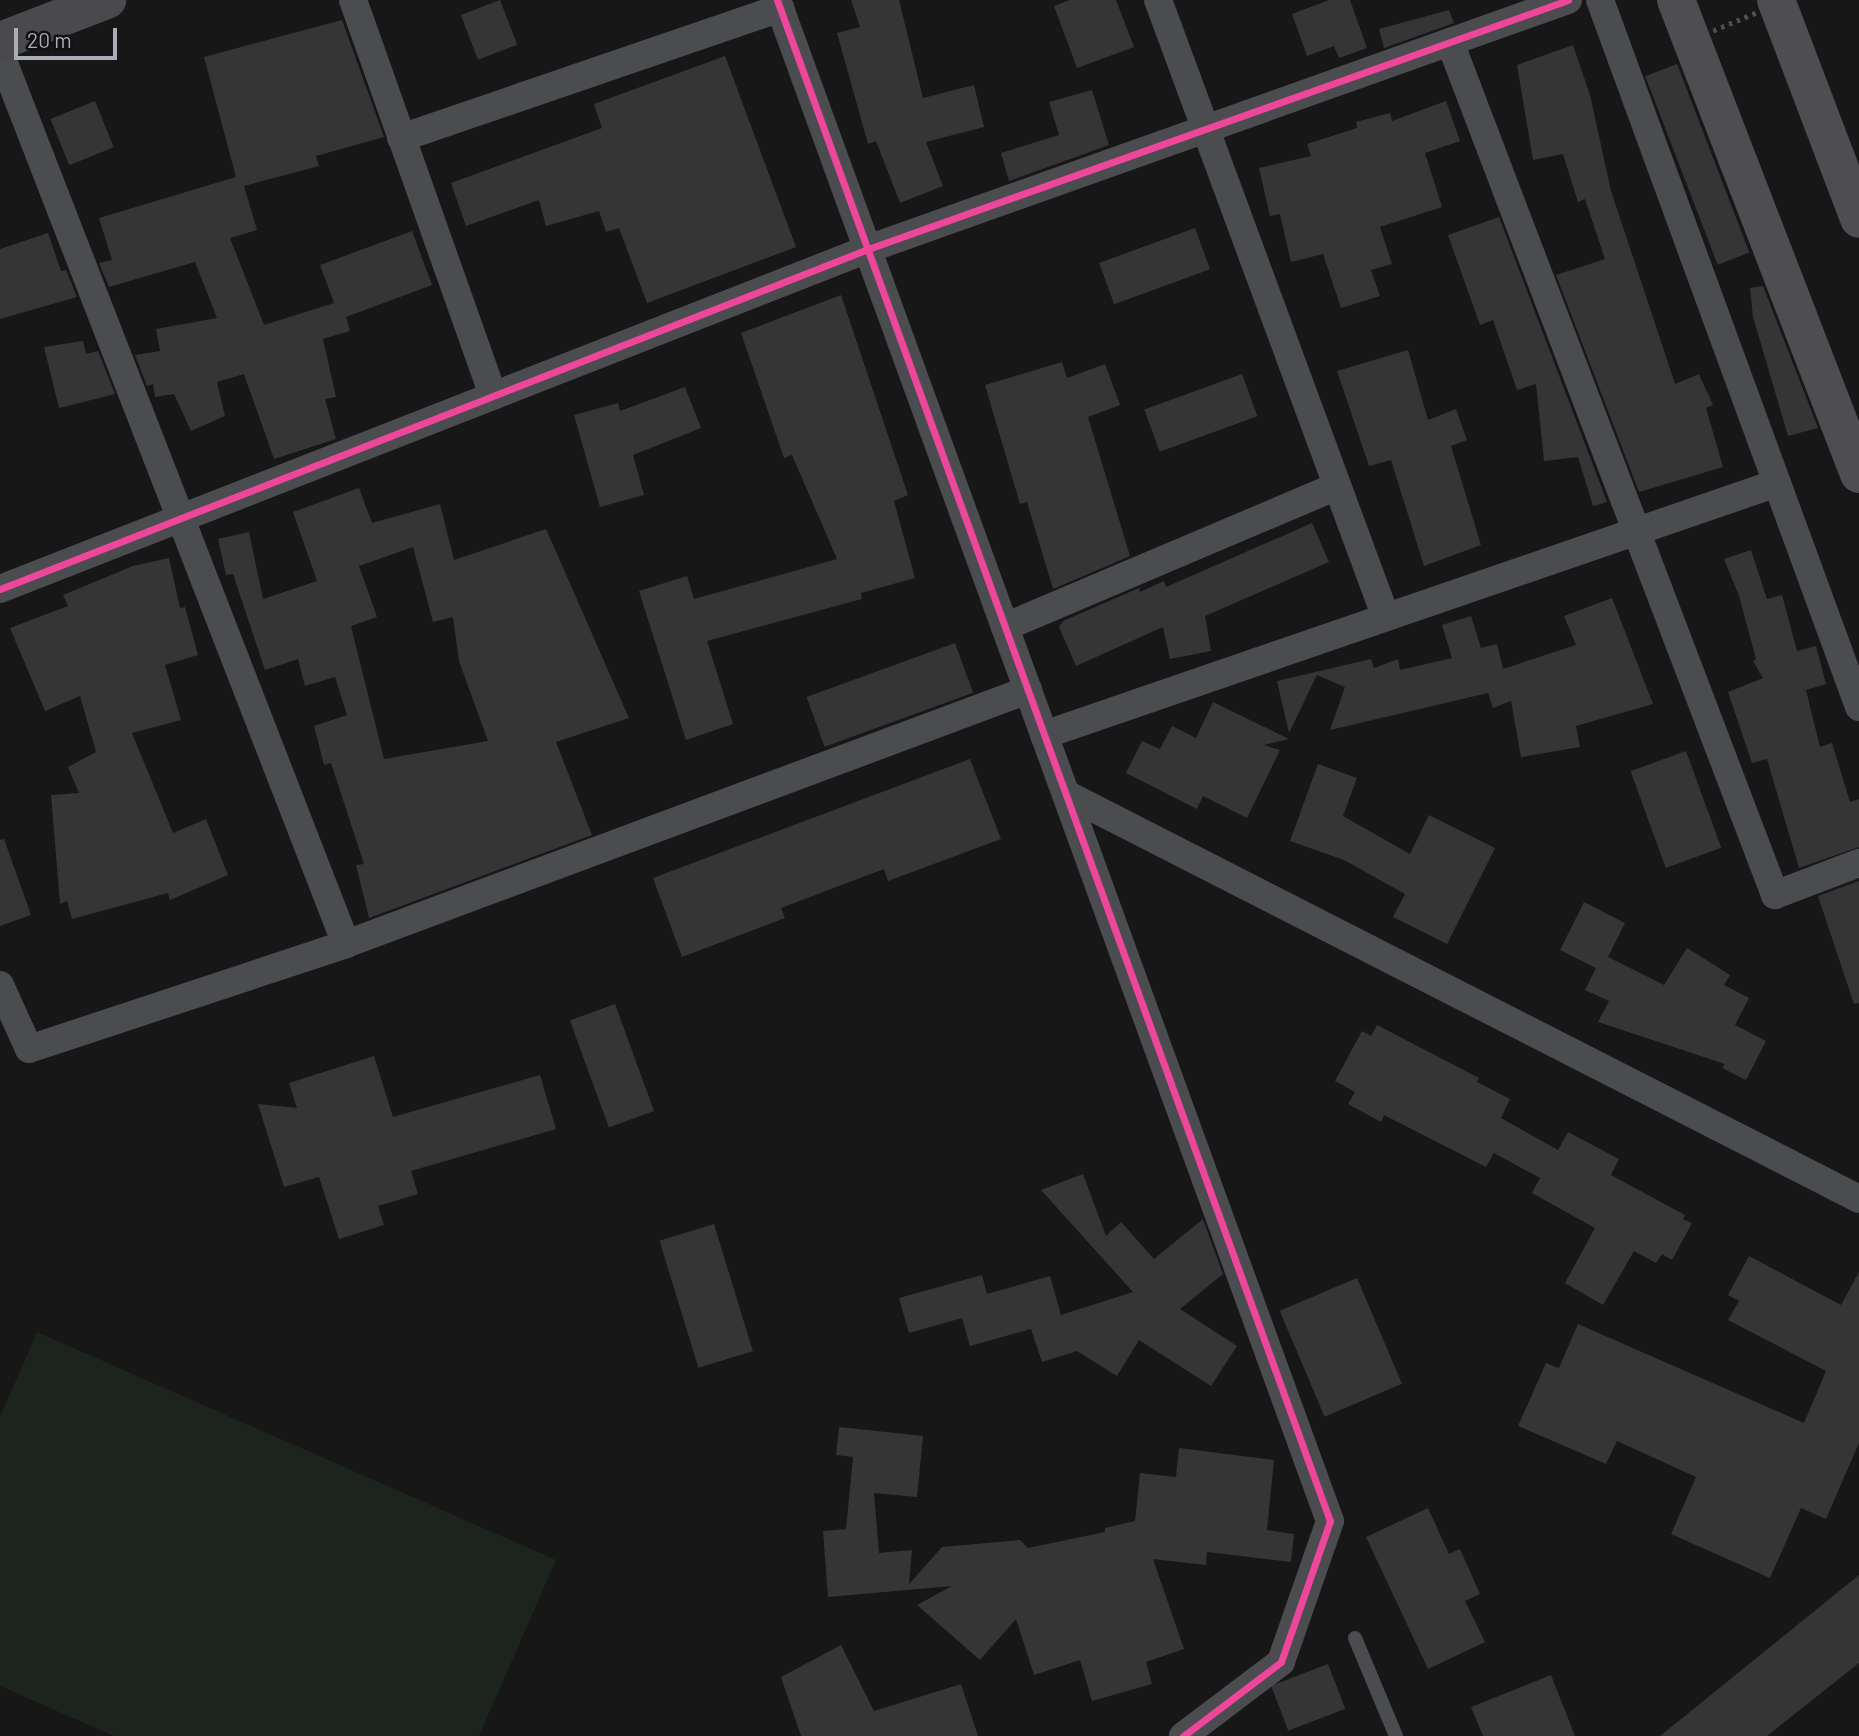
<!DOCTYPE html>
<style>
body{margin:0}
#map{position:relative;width:1859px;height:1736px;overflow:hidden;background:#171717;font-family:Barlow,sans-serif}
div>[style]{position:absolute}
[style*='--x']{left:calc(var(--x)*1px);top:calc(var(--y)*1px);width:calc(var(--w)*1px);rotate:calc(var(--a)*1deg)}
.green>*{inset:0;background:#1d241e}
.building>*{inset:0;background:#353536;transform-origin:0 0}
.service>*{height:14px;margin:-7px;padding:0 7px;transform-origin:7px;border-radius:7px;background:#4b4c50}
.minor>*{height:28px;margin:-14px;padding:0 14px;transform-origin:14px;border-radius:14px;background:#4b4c50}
.secondary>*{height:38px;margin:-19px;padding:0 19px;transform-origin:19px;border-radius:19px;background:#4a4a4e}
.trunk>*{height:38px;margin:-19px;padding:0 19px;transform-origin:19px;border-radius:19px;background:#4e4e52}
.path-bridge>*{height:4.5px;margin-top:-2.25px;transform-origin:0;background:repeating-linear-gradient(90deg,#4d4e52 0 3.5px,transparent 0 8.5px)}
.cycleway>*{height:7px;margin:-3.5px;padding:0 3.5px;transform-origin:3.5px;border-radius:3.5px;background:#ed469a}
span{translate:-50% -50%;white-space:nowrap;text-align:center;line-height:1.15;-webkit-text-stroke:6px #111113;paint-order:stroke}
.scale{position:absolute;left:14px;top:28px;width:103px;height:32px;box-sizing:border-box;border:4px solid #a8adb8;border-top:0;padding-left:9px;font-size:21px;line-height:24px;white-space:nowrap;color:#a8adb8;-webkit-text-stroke:5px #111113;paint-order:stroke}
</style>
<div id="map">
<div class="green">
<div style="clip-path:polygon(37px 1332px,556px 1560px,479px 1736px,114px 1736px,0 1686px,0 1417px)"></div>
</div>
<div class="building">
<div style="left:500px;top:0;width:48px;height:42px;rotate:69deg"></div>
<div style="clip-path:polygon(851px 0,899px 0,923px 98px,974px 85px,984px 127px,926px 142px,943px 186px,900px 203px,876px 141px,868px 144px,837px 33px,860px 27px)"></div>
<div style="clip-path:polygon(1070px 0,1116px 0,1134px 47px,1077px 68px,1054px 6px)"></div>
<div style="clip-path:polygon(1329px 0,1350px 0,1367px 48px,1339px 58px,1334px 46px,1307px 56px,1292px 14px)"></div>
<div style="clip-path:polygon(1449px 10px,1454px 23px,1384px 48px,1379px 29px)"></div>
<div style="clip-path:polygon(342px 20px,384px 137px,316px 156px,319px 166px,244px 186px,257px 230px,230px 238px,264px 325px,334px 303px,320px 265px,412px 231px,432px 285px,346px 317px,350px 331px,323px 339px,336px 397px,325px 399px,336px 439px,274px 459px,244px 374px,217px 382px,225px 416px,191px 431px,174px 394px,155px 397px,153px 384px,147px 386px,135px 355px,160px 351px,156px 329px,217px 318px,195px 262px,109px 287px,99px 263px,112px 260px,99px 218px,236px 177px,204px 57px)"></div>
<div style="clip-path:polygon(1573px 45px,1590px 95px,1611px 191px,1675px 384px,1699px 374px,1713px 405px,1706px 408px,1723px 467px,1639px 492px,1556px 275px,1605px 259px,1585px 199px,1578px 202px,1563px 154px,1533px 160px,1517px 65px)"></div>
<div style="clip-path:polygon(725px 56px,796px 247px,647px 303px,619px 228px,606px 232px,599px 211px,546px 226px,539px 200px,466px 226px,451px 183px,602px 128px,594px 104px)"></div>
<div style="left:1677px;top:64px;width:202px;height:34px;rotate:69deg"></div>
<div style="clip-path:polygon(1092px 90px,1109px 145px,1009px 181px,1001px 153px,1059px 135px,1049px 102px)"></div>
<div style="left:95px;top:101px;width:50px;height:48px;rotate:68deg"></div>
<div style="clip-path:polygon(1446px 101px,1460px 141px,1425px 153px,1442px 207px,1380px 227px,1392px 264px,1371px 270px,1380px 296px,1341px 308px,1323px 254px,1291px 262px,1280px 214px,1270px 216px,1259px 168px,1311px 156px,1307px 144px,1357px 128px,1356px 122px,1390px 113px,1392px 121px)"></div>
<div style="clip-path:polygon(1499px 217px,1607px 502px,1593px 506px,1578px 457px,1544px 461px,1536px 384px,1517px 390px,1493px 320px,1480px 325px,1448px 235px)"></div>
<div style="left:1195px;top:228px;width:44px;height:102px;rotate:70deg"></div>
<div style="clip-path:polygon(48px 233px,61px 271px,66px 270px,77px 297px,0 319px,0 249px)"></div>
<div style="clip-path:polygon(1763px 286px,1818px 428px,1788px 436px,1753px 317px,1750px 288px)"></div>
<div style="clip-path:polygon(841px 295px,908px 495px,894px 501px,915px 578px,861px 593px,862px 599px,707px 641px,733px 724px,686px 740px,639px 591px,687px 576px,694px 599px,837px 559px,792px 455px,784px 458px,741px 333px)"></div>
<div style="clip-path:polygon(83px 341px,86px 354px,98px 351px,115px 394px,59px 408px,44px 347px)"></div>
<div style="clip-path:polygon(1408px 350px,1428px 420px,1456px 409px,1467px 440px,1451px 446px,1481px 545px,1424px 566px,1391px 460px,1369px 466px,1337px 371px)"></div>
<div style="clip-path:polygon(1062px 362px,1067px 378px,1105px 364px,1120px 405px,1088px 417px,1130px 556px,1053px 589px,1027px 502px,1020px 504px,985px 385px)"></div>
<div style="left:1242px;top:374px;width:45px;height:104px;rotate:70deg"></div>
<div style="clip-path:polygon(685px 387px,701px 428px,633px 455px,644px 495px,600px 507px,574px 415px,618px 403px,620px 411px)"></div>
<div style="clip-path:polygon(evenodd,359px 488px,372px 523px,440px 504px,454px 560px,546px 529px,629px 718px,556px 742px,592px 835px,369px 918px,356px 865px,364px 864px,331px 763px,324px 765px,314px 726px,347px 715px,335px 677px,305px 686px,298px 659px,265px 670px,233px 574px,226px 575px,218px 539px,249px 532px,263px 599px,317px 581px,293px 512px,359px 488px,413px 547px,433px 622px,453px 617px,459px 661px,488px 741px,384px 759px,351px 626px,377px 617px,359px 566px,413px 547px)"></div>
<div style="clip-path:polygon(1312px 523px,1329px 562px,1205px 616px,1211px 651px,1170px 659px,1163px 627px,1076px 666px,1059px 627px,1063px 621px,1139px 588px,1140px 592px,1164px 581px,1166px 587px)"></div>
<div style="clip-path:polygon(1751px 550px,1767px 599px,1782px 595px,1797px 651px,1816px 646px,1826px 684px,1806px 690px,1820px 747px,1832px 743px,1850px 802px,1859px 799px,1859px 847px,1799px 868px,1767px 759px,1752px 763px,1728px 692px,1763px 678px,1753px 661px,1756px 659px,1739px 596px,1724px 559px)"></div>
<div style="clip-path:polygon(169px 558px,180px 608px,185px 607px,198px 655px,165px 665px,181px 720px,132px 733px,173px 833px,206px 819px,228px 875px,170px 900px,168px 893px,72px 919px,67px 901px,60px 904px,51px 795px,79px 793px,68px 767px,96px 752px,80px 696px,45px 711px,10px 628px,68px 606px,63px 595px,133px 566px)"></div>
<div style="clip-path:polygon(1612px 598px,1653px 704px,1576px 726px,1580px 747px,1521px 757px,1511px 701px,1493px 708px,1488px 693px,1330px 730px,1345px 687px,1317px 675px,1289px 733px,1277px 681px,1371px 659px,1374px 668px,1398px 659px,1400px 670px,1452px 658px,1442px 625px,1471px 616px,1481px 648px,1497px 644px,1503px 669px,1576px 645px,1564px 616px)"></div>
<div style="left:955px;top:643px;width:53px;height:158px;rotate:70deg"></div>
<div style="clip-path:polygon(1213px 702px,1289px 739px,1264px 745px,1280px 750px,1247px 818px,1203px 796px,1197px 809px,1126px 773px,1142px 741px,1160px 749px,1172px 726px,1196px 738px)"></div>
<div style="left:1686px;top:751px;width:103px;height:59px;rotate:70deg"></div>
<div style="clip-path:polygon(970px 759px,1001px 839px,888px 881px,884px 869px,781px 908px,785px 918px,682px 957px,653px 878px)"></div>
<div style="clip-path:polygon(1318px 764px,1357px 778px,1343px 816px,1410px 854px,1429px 815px,1495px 848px,1447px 944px,1393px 917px,1405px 894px,1344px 860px,1290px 841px)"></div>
<div style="clip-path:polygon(4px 839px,31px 915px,0 926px,0 840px)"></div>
<div style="clip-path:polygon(1859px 881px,1859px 1003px,1854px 1004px,1818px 896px)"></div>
<div style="clip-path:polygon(1584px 902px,1625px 923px,1608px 957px,1664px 985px,1687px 948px,1730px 975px,1724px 985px,1749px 998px,1735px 1025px,1766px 1041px,1746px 1080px,1722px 1068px,1725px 1064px,1598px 1022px,1609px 1001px,1585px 990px,1596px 968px,1560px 950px)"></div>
<div style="left:615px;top:1004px;width:114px;height:48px;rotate:70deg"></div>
<div style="clip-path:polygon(1377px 1025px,1479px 1078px,1477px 1082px,1510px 1099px,1501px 1118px,1558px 1150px,1568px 1132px,1619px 1159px,1611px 1175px,1685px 1215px,1683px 1219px,1692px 1223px,1672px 1260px,1662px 1254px,1656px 1263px,1634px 1251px,1603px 1305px,1565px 1283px,1595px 1228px,1532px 1193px,1540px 1178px,1494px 1153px,1486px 1167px,1384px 1115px,1381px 1122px,1348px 1104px,1355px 1092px,1335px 1081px,1362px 1031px,1371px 1036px)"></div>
<div style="clip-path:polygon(374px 1056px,393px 1117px,540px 1075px,556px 1129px,411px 1171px,418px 1194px,378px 1206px,384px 1225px,339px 1239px,319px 1177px,284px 1187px,258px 1104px,297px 1108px,289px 1083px)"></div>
<div style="clip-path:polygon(1083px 1174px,1106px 1236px,1121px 1222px,1154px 1259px,1203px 1219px,1223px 1274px,1180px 1309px,1237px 1346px,1211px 1386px,1139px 1340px,1117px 1376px,1077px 1351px,1042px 1362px,1031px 1329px,970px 1346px,962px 1318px,909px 1333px,899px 1298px,982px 1275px,987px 1294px,1050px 1276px,1061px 1315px,1133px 1292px,1041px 1190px)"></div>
<div style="left:714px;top:1224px;width:133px;height:57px;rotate:73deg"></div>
<div style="clip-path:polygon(1749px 1256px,1841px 1305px,1859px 1272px,1859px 1443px,1826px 1519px,1801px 1508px,1770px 1578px,1671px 1534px,1696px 1477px,1617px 1441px,1606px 1464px,1518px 1426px,1546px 1363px,1559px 1368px,1578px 1324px,1804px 1423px,1826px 1371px,1728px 1320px,1739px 1301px,1728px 1295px)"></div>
<div style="left:1357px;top:1278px;width:115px;height:84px;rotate:67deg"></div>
<div style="clip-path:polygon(839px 1427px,923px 1436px,917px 1497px,874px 1493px,879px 1553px,912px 1550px,909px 1584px,942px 1547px,1020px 1540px,1028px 1548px,1105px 1532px,1105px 1528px,1135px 1521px,1140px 1473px,1176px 1477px,1179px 1448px,1274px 1460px,1267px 1530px,1294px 1534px,1291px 1562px,1207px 1552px,1206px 1565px,1153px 1559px,1184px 1649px,1146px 1662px,1152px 1684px,1092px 1701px,1080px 1660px,1034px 1675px,1016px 1619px,980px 1660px,917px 1605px,952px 1586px,828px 1597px,823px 1531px,846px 1529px,853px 1457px,836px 1455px)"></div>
<div style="clip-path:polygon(1428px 1508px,1449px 1554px,1460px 1549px,1480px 1594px,1465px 1601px,1485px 1642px,1428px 1669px,1366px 1537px)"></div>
<div style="clip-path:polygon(1859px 1575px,1859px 1663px,1767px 1736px,1660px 1736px)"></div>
<div style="clip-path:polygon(841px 1645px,874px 1711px,961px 1684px,978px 1736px,801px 1736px,781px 1677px)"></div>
<div style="left:1328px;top:1664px;width:48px;height:61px;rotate:69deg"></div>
<div style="clip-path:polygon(1551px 1675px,1575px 1736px,1483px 1736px,1471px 1707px)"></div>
</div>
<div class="service">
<div style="--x:1355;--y:1638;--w:106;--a:67.3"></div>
</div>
<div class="minor">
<div style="--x:353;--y:0;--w:420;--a:70.5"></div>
<div style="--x:777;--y:0;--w:1618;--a:70.02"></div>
<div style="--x:1330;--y:1521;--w:149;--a:109.2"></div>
<div style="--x:1281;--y:1662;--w:123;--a:142.9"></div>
<div style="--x:1158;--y:0;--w:656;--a:69.74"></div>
<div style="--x:1600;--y:0;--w:753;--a:69.88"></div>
<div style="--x:1450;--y:42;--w:913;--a:69.14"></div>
<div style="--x:1775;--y:895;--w:90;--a:-20.9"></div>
<div style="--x:0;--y:53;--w:956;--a:68.78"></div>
<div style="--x:401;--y:138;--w:401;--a:-18.9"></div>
<div style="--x:0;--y:589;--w:932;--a:-21.39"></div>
<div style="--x:868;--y:249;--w:743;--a:-19.58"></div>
<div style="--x:1005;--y:627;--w:361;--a:-23"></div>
<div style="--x:1044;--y:735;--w:775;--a:-18.97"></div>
<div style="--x:1066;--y:794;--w:890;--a:27.05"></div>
<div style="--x:0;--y:985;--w:70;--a:65.6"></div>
<div style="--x:29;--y:1049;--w:334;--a:-18.3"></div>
<div style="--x:346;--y:944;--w:728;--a:-20.43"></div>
</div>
<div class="secondary">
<div style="--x:0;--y:41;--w:115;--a:-21"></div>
</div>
<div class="trunk">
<div style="--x:1676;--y:0;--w:508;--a:68.89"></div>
<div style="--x:1776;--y:0;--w:234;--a:69.2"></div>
</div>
<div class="path-bridge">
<div style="--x:1674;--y:47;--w:121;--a:-22.8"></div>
</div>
<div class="cycleway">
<div style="--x:777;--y:0;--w:1618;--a:70.02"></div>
<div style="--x:1330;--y:1521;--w:149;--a:109.2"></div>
<div style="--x:1281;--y:1662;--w:123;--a:142.9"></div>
<div style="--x:0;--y:589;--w:932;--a:-21.39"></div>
<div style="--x:868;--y:249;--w:743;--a:-19.58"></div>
</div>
<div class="scale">20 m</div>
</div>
